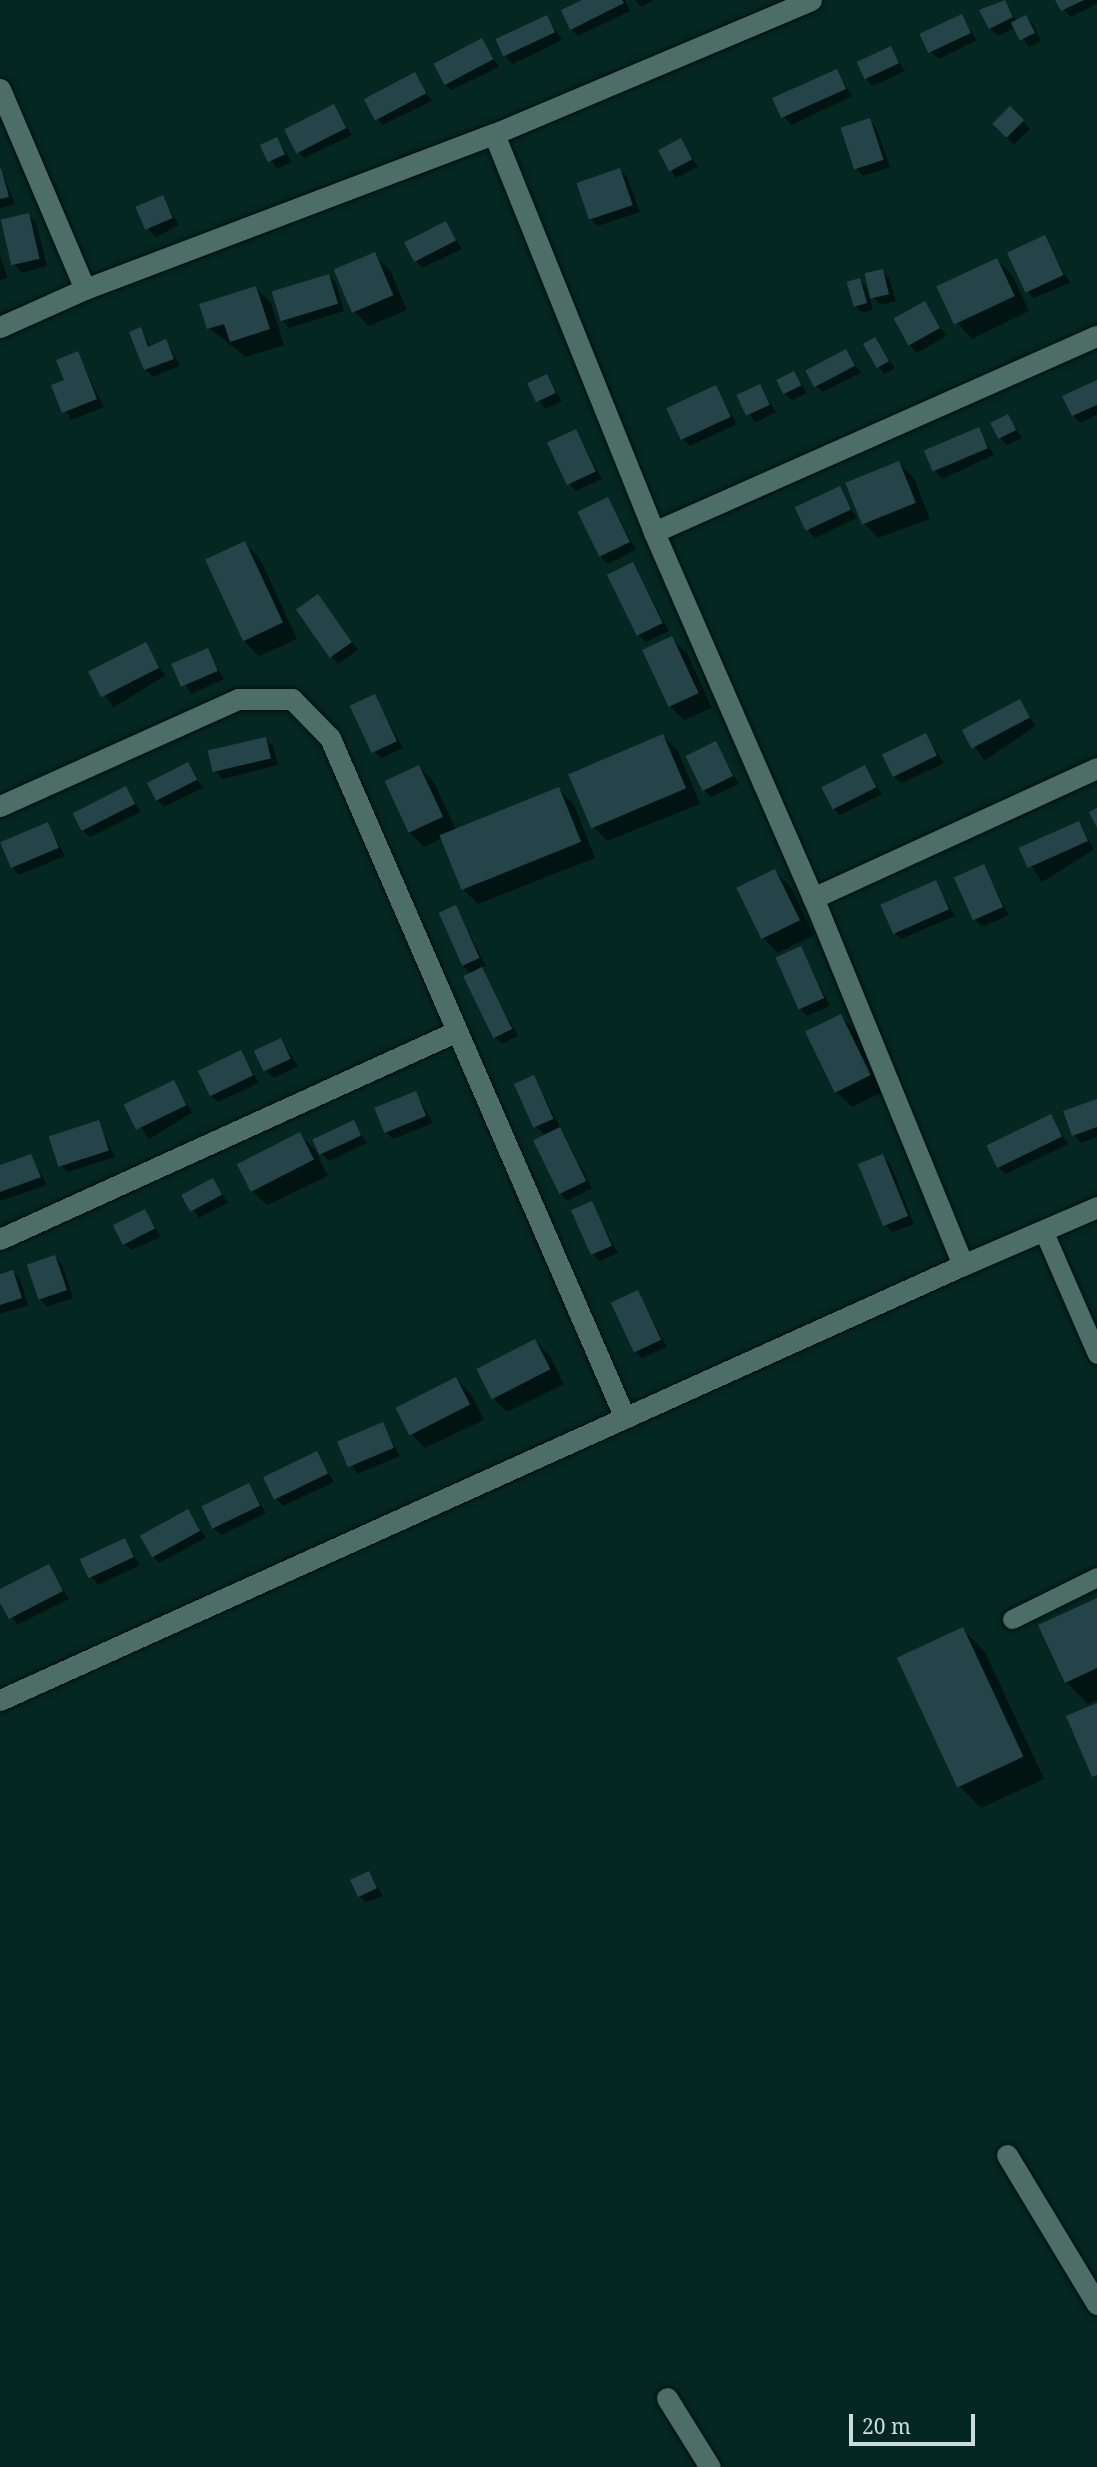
<!DOCTYPE html>
<style>
body{margin:0}
#map{position:relative;width:1097px;height:2467px;overflow:hidden;background:#052722;font-family:"Noto Serif",serif}
div>[style]{position:absolute}
[style*='--x']{left:calc(var(--x)*1px);top:calc(var(--y)*1px);width:calc(var(--w)*1px);rotate:calc(var(--a)*1deg)}
.shadow>*{inset:0;background:#0007;transform-origin:0 0}
.building>*{inset:0;background:#24444a;transform-origin:0 0}
.roads{filter:drop-shadow(0 0 2px #000f0c) drop-shadow(0 0 2px #000f0c)}
.lane>*{height:19px;margin:-9.5px;padding:0 9.5px;transform-origin:9.5px;border-radius:9.5px;background:#4c6e67}
.street>*{height:21px;margin:-10.5px;padding:0 10.5px;transform-origin:10.5px;border-radius:10.5px;background:#4c6e67}
span{translate:-50% -50%;white-space:nowrap;text-align:center;line-height:1.15;-webkit-text-stroke:5px #052722;paint-order:stroke}
.scale{position:absolute;left:849px;top:2414px;width:126px;height:32px;box-sizing:border-box;border:4px solid #cbdcd9;border-top:0;padding-left:9px;font-size:21px;line-height:24px;white-space:nowrap;color:#cbdcd9;-webkit-text-stroke:5px #052722;paint-order:stroke}
</style>
<div id="map">
<div class="shadow">
<div style="clip-path:polygon(586px 0,625px 0,630px 11px,578px 36px,571px 29px)"></div>
<div style="clip-path:polygon(635px 0,653px 0,642px 7px)"></div>
<div style="clip-path:polygon(1057px 0,1097px 0,1097px 4px,1070px 17px)"></div>
<div style="clip-path:polygon(1004px 1px,1017px 21px,1026px 17px,1033px 24px,1041px 41px,1029px 47px,1015px 27px,998px 36px,990px 28px)"></div>
<div style="clip-path:polygon(547px 17px,562px 40px,513px 64px,505px 57px)"></div>
<div style="clip-path:polygon(962px 17px,977px 40px,939px 59px,931px 52px)"></div>
<div style="clip-path:polygon(482px 41px,499px 67px,451px 90px,444px 83px)"></div>
<div style="clip-path:polygon(890px 48px,905px 71px,873px 86px,866px 79px)"></div>
<div style="clip-path:polygon(836px 71px,852px 96px,792px 125px,784px 117px)"></div>
<div style="clip-path:polygon(414px 74px,432px 101px,382px 125px,375px 117px)"></div>
<div style="clip-path:polygon(334px 107px,352px 135px,304px 158px,297px 151px)"></div>
<div style="left:1010px;top:108px;width:29px;height:23px;rotate:46deg"></div>
<div style="clip-path:polygon(869px 120px,876px 127px,890px 167px,863px 176px,856px 168px,842px 128px)"></div>
<div style="clip-path:polygon(277px 139px,292px 162px,277px 169px,262px 146px)"></div>
<div style="clip-path:polygon(681px 140px,698px 167px,676px 178px,659px 150px)"></div>
<div style="clip-path:polygon(0 166px,15px 204px,1px 208px,0 207px)"></div>
<div style="clip-path:polygon(620px 170px,627px 177px,640px 212px,598px 226px,590px 219px)"></div>
<div style="clip-path:polygon(162px 197px,179px 225px,156px 237px,148px 229px)"></div>
<div style="clip-path:polygon(29px 215px,36px 223px,47px 266px,22px 273px,15px 265px)"></div>
<div style="clip-path:polygon(445px 223px,462px 249px,422px 268px,415px 260px)"></div>
<div style="clip-path:polygon(1044px 238px,1070px 283px,1034px 298px,1027px 291px)"></div>
<div style="clip-path:polygon(0 255px,8px 278px,0 280px)"></div>
<div style="clip-path:polygon(374px 255px,390px 270px,407px 310px,369px 326px,354px 311px)"></div>
<div style="clip-path:polygon(997px 260px,1012px 275px,1029px 311px,972px 339px,957px 323px,939px 288px)"></div>
<div style="clip-path:polygon(882px 271px,889px 278px,896px 301px,881px 305px,874px 298px)"></div>
<div style="clip-path:polygon(329px 276px,336px 283px,344px 311px,289px 328px,282px 320px)"></div>
<div style="clip-path:polygon(860px 280px,867px 288px,873px 310px,862px 313px,855px 306px,849px 283px)"></div>
<div style="clip-path:polygon(256px 288px,271px 303px,284px 345px,246px 357px,209px 328px)"></div>
<div style="clip-path:polygon(925px 304px,946px 336px,917px 353px,910px 345px)"></div>
<div style="clip-path:polygon(140px 329px,152px 347px,166px 341px,180px 366px,153px 377px,145px 369px)"></div>
<div style="clip-path:polygon(875px 340px,895px 368px,885px 374px,878px 367px)"></div>
<div style="clip-path:polygon(846px 351px,861px 373px,823px 392px,815px 385px)"></div>
<div style="clip-path:polygon(77px 353px,104px 407px,71px 420px,53px 386px,66px 381px)"></div>
<div style="clip-path:polygon(794px 373px,807px 393px,792px 400px,784px 393px)"></div>
<div style="clip-path:polygon(547px 376px,562px 401px,545px 409px,529px 384px)"></div>
<div style="clip-path:polygon(1097px 382px,1097px 415px,1080px 423px,1073px 415px)"></div>
<div style="clip-path:polygon(715px 387px,737px 424px,690px 446px,683px 439px)"></div>
<div style="clip-path:polygon(760px 387px,776px 412px,755px 423px,739px 396px)"></div>
<div style="clip-path:polygon(1007px 416px,1022px 438px,1007px 445px,1000px 438px)"></div>
<div style="clip-path:polygon(978px 429px,994px 455px,942px 479px,935px 471px)"></div>
<div style="clip-path:polygon(576px 431px,602px 479px,576px 491px,569px 484px)"></div>
<div style="clip-path:polygon(899px 463px,914px 478px,930px 519px,878px 538px,863px 522px,847px 482px)"></div>
<div style="clip-path:polygon(839px 488px,857px 518px,815px 538px,808px 531px)"></div>
<div style="clip-path:polygon(608px 499px,636px 550px,608px 564px,601px 557px)"></div>
<div style="clip-path:polygon(245px 543px,260px 559px,297px 639px,259px 656px,244px 641px)"></div>
<div style="clip-path:polygon(633px 564px,669px 631px,646px 642px,638px 635px)"></div>
<div style="clip-path:polygon(317px 596px,358px 650px,338px 664px,331px 656px)"></div>
<div style="clip-path:polygon(671px 638px,687px 653px,712px 708px,684px 720px,669px 705px)"></div>
<div style="left:146px;top:645px;width:36px;height:61px;rotate:58deg"></div>
<div style="clip-path:polygon(207px 651px,224px 679px,191px 694px,174px 666px)"></div>
<div style="clip-path:polygon(374px 696px,403px 748px,382px 758px,374px 751px)"></div>
<div style="left:1019px;top:701px;width:30px;height:62px;rotate:56deg"></div>
<div style="clip-path:polygon(926px 735px,944px 763px,902px 783px,894px 776px)"></div>
<div style="clip-path:polygon(663px 736px,678px 751px,700px 804px,607px 841px,592px 825px,570px 773px)"></div>
<div style="clip-path:polygon(265px 739px,273px 746px,278px 765px,223px 779px,216px 772px)"></div>
<div style="clip-path:polygon(715px 743px,739px 784px,711px 797px,704px 790px)"></div>
<div style="clip-path:polygon(187px 764px,203px 788px,164px 807px,157px 800px)"></div>
<div style="clip-path:polygon(419px 767px,434px 782px,456px 830px,559px 789px,574px 805px,595px 858px,478px 904px,463px 889px,443px 838px,424px 847px,409px 832px)"></div>
<div style="clip-path:polygon(865px 767px,882px 794px,840px 815px,833px 808px)"></div>
<div style="clip-path:polygon(126px 788px,141px 812px,90px 837px,82px 830px)"></div>
<div style="left:1078px;top:823px;width:31px;height:62px;rotate:58deg"></div>
<div style="clip-path:polygon(48px 824px,65px 856px,19px 875px,12px 867px)"></div>
<div style="clip-path:polygon(983px 866px,1009px 915px,982px 927px,975px 920px)"></div>
<div style="clip-path:polygon(775px 871px,790px 886px,814px 935px,778px 953px,763px 938px)"></div>
<div style="clip-path:polygon(936px 882px,955px 916px,901px 939px,894px 932px)"></div>
<div style="clip-path:polygon(456px 907px,486px 966px,480px 968px,518px 1036px,502px 1044px,495px 1037px,471px 974px,462px 965px)"></div>
<div style="clip-path:polygon(800px 948px,830px 1006px,807px 1016px,800px 1009px)"></div>
<div style="clip-path:polygon(841px 1016px,856px 1032px,885px 1091px,852px 1107px,836px 1092px)"></div>
<div style="clip-path:polygon(281px 1040px,298px 1066px,274px 1078px,266px 1071px)"></div>
<div style="clip-path:polygon(241px 1052px,259px 1083px,218px 1102px,211px 1095px)"></div>
<div style="clip-path:polygon(534px 1077px,592px 1188px,567px 1201px,560px 1193px,545px 1136px,536px 1126px,516px 1085px)"></div>
<div style="left:173px;top:1082px;width:36px;height:51px;rotate:58deg"></div>
<div style="clip-path:polygon(416px 1093px,433px 1123px,393px 1139px,386px 1132px)"></div>
<div style="clip-path:polygon(1097px 1101px,1097px 1137px,1081px 1143px,1074px 1135px)"></div>
<div style="clip-path:polygon(1050px 1116px,1068px 1144px,1006px 1174px,998px 1167px)"></div>
<div style="clip-path:polygon(98px 1122px,115px 1157px,68px 1172px,60px 1165px)"></div>
<div style="clip-path:polygon(353px 1122px,367px 1143px,329px 1161px,322px 1154px)"></div>
<div style="clip-path:polygon(300px 1135px,315px 1150px,328px 1176px,267px 1205px,251px 1190px)"></div>
<div style="clip-path:polygon(31px 1156px,47px 1185px,0 1201px,0 1167px)"></div>
<div style="clip-path:polygon(883px 1156px,890px 1163px,914px 1224px,892px 1232px,885px 1225px)"></div>
<div style="clip-path:polygon(212px 1180px,228px 1203px,199px 1218px,184px 1195px)"></div>
<div style="clip-path:polygon(591px 1203px,618px 1253px,600px 1261px,592px 1254px)"></div>
<div style="clip-path:polygon(145px 1211px,161px 1237px,131px 1250px,123px 1243px)"></div>
<div style="clip-path:polygon(55px 1257px,62px 1264px,73px 1298px,47px 1307px,40px 1299px)"></div>
<div style="clip-path:polygon(13px 1272px,20px 1279px,28px 1305px,0 1314px,0 1276px)"></div>
<div style="clip-path:polygon(638px 1292px,667px 1347px,642px 1358px,634px 1351px)"></div>
<div style="clip-path:polygon(535px 1341px,550px 1356px,564px 1384px,507px 1412px,491px 1396px,478px 1368px)"></div>
<div style="clip-path:polygon(456px 1379px,471px 1394px,484px 1420px,425px 1448px,410px 1433px)"></div>
<div style="clip-path:polygon(382px 1424px,400px 1456px,357px 1474px,339px 1442px)"></div>
<div style="clip-path:polygon(316px 1453px,334px 1482px,283px 1506px,276px 1499px)"></div>
<div style="clip-path:polygon(249px 1485px,266px 1513px,221px 1535px,213px 1528px)"></div>
<div style="clip-path:polygon(188px 1511px,206px 1538px,159px 1563px,152px 1555px)"></div>
<div style="clip-path:polygon(125px 1540px,140px 1565px,98px 1585px,91px 1577px)"></div>
<div style="clip-path:polygon(48px 1566px,69px 1599px,17px 1625px,0 1599px,0 1591px)"></div>
<div style="clip-path:polygon(1097px 1600px,1097px 1700px,1088px 1704px,1066px 1682px)"></div>
<div style="clip-path:polygon(963px 1629px,985px 1652px,1044px 1779px,981px 1808px,959px 1786px)"></div>
<div style="clip-path:polygon(369px 1873px,383px 1896px,366px 1902px,358px 1895px)"></div>
</div>
<div class="building">
<div style="clip-path:polygon(582px 0,622px 0,624px 3px,570px 30px,561px 10px)"></div>
<div style="clip-path:polygon(1005px 0,1013px 17px,989px 29px,979px 10px)"></div>
<div style="clip-path:polygon(1055px 0,1084px 0,1061px 11px)"></div>
<div style="left:962px;top:14px;width:21px;height:47px;rotate:65deg"></div>
<div style="left:547px;top:15px;width:19px;height:57px;rotate:65deg"></div>
<div style="left:1026px;top:15px;width:20px;height:17px;rotate:63deg"></div>
<div style="left:482px;top:38px;width:24px;height:55px;rotate:62deg"></div>
<div style="left:891px;top:46px;width:19px;height:38px;rotate:65deg"></div>
<div style="left:837px;top:69px;width:22px;height:71px;rotate:66deg"></div>
<div style="left:415px;top:72px;width:24px;height:58px;rotate:62deg"></div>
<div style="left:334px;top:104px;width:27px;height:56px;rotate:63deg"></div>
<div style="left:1010px;top:106px;width:20px;height:25px;rotate:45deg"></div>
<div style="left:870px;top:118px;width:44px;height:31px;rotate:72deg"></div>
<div style="left:277px;top:137px;width:19px;height:19px;rotate:65deg"></div>
<div style="left:681px;top:138px;width:24px;height:26px;rotate:62deg"></div>
<div style="clip-path:polygon(1px 168px,9px 197px,0 199px,0 169px)"></div>
<div style="left:620px;top:168px;width:39px;height:46px;rotate:71deg"></div>
<div style="left:163px;top:195px;width:25px;height:30px;rotate:67deg"></div>
<div style="left:29px;top:213px;width:47px;height:29px;rotate:77deg"></div>
<div style="left:446px;top:221px;width:22px;height:47px;rotate:63deg"></div>
<div style="left:1045px;top:235px;width:44px;height:42px;rotate:65deg"></div>
<div style="left:375px;top:252px;width:47px;height:45px;rotate:67deg"></div>
<div style="left:997px;top:258px;width:42px;height:67px;rotate:65deg"></div>
<div style="left:883px;top:269px;width:26px;height:19px;rotate:77deg"></div>
<div style="left:329px;top:274px;width:31px;height:60px;rotate:73deg"></div>
<div style="left:860px;top:278px;width:26px;height:14px;rotate:74deg"></div>
<div style="clip-path:polygon(256px 286px,270px 329px,230px 342px,224px 324px,207px 329px,199px 304px)"></div>
<div style="left:925px;top:301px;width:31px;height:36px;rotate:61deg"></div>
<div style="clip-path:polygon(141px 327px,148px 347px,166px 339px,174px 359px,144px 370px,129px 332px)"></div>
<div style="left:875px;top:337px;width:28px;height:14px;rotate:60deg"></div>
<div style="left:846px;top:349px;width:19px;height:46px;rotate:62deg"></div>
<div style="clip-path:polygon(78px 351px,97px 399px,62px 413px,51px 385px,64px 380px,56px 360px)"></div>
<div style="left:794px;top:371px;width:16px;height:20px;rotate:63deg"></div>
<div style="left:547px;top:374px;width:21px;height:22px;rotate:65deg"></div>
<div style="clip-path:polygon(1097px 380px,1097px 405px,1072px 416px,1062px 396px)"></div>
<div style="left:760px;top:384px;width:23px;height:26px;rotate:65deg"></div>
<div style="left:716px;top:385px;width:35px;height:55px;rotate:65deg"></div>
<div style="left:1008px;top:414px;width:18px;height:20px;rotate:63deg"></div>
<div style="left:979px;top:427px;width:23px;height:60px;rotate:67deg"></div>
<div style="left:576px;top:429px;width:47px;height:32px;rotate:65deg"></div>
<div style="left:899px;top:461px;width:45px;height:58px;rotate:68deg"></div>
<div style="left:840px;top:486px;width:26px;height:50px;rotate:65deg"></div>
<div style="left:608px;top:497px;width:50px;height:34px;rotate:64deg"></div>
<div style="left:245px;top:541px;width:90px;height:44px;rotate:65deg"></div>
<div style="left:633px;top:562px;width:68px;height:29px;rotate:64deg"></div>
<div style="left:318px;top:594px;width:59px;height:27px;rotate:55deg"></div>
<div style="left:672px;top:636px;width:63px;height:33px;rotate:65deg"></div>
<div style="left:146px;top:642px;width:29px;height:65px;rotate:63deg"></div>
<div style="left:208px;top:648px;width:25px;height:40px;rotate:67deg"></div>
<div style="left:375px;top:694px;width:52px;height:28px;rotate:65deg"></div>
<div style="left:1020px;top:699px;width:21px;height:66px;rotate:62deg"></div>
<div style="left:926px;top:733px;width:25px;height:49px;rotate:64deg"></div>
<div style="left:663px;top:734px;width:59px;height:103px;rotate:67deg"></div>
<div style="left:266px;top:737px;width:22px;height:60px;rotate:77deg"></div>
<div style="left:716px;top:741px;width:39px;height:34px;rotate:64deg"></div>
<div style="left:188px;top:762px;width:20px;height:46px;rotate:63deg"></div>
<div style="left:419px;top:765px;width:57px;height:38px;rotate:65deg"></div>
<div style="left:865px;top:765px;width:25px;height:49px;rotate:63deg"></div>
<div style="left:126px;top:786px;width:20px;height:60px;rotate:63deg"></div>
<div style="left:559px;top:787px;width:59px;height:129px;rotate:68deg"></div>
<div style="clip-path:polygon(1097px 808px,1097px 828px,1089px 812px)"></div>
<div style="left:1079px;top:821px;width:22px;height:66px;rotate:66deg"></div>
<div style="left:48px;top:822px;width:28px;height:52px;rotate:67deg"></div>
<div style="left:984px;top:864px;width:47px;height:33px;rotate:66deg"></div>
<div style="left:775px;top:869px;width:57px;height:43px;rotate:64deg"></div>
<div style="left:936px;top:880px;width:32px;height:61px;rotate:66deg"></div>
<div style="left:456px;top:905px;width:58px;height:19px;rotate:66deg"></div>
<div style="left:801px;top:946px;width:57px;height:28px;rotate:66deg"></div>
<div style="left:482px;top:967px;width:69px;height:21px;rotate:64deg"></div>
<div style="left:841px;top:1014px;width:68px;height:40px;rotate:64deg"></div>
<div style="left:281px;top:1038px;width:23px;height:30px;rotate:65deg"></div>
<div style="left:241px;top:1050px;width:28px;height:48px;rotate:64deg"></div>
<div style="left:534px;top:1075px;width:48px;height:22px;rotate:66deg"></div>
<div style="left:174px;top:1080px;width:28px;height:56px;rotate:64deg"></div>
<div style="left:416px;top:1091px;width:27px;height:45px;rotate:68deg"></div>
<div style="clip-path:polygon(1097px 1099px,1097px 1127px,1072px 1136px,1063px 1111px)"></div>
<div style="left:1051px;top:1114px;width:25px;height:72px;rotate:64deg"></div>
<div style="left:99px;top:1120px;width:32px;height:53px;rotate:72deg"></div>
<div style="left:354px;top:1120px;width:17px;height:46px;rotate:65deg"></div>
<div style="left:560px;top:1127px;width:60px;height:30px;rotate:64deg"></div>
<div style="left:300px;top:1132px;width:31px;height:71px;rotate:63deg"></div>
<div style="clip-path:polygon(31px 1154px,41px 1177px,0 1192px,0 1165px)"></div>
<div style="left:883px;top:1154px;width:67px;height:27px;rotate:68deg"></div>
<div style="left:213px;top:1178px;width:19px;height:36px;rotate:62deg"></div>
<div style="left:592px;top:1201px;width:49px;height:23px;rotate:66deg"></div>
<div style="left:145px;top:1209px;width:22px;height:36px;rotate:63deg"></div>
<div style="left:55px;top:1255px;width:37px;height:30px;rotate:71deg"></div>
<div style="clip-path:polygon(13px 1270px,22px 1298px,0 1305px,0 1274px)"></div>
<div style="left:638px;top:1290px;width:55px;height:30px;rotate:65deg"></div>
<div style="left:535px;top:1339px;width:34px;height:66px;rotate:63deg"></div>
<div style="left:456px;top:1377px;width:31px;height:68px;rotate:63deg"></div>
<div style="left:383px;top:1422px;width:28px;height:50px;rotate:67deg"></div>
<div style="left:317px;top:1451px;width:25px;height:60px;rotate:64deg"></div>
<div style="left:249px;top:1483px;width:25px;height:53px;rotate:64deg"></div>
<div style="left:188px;top:1509px;width:25px;height:55px;rotate:61deg"></div>
<div style="left:125px;top:1538px;width:21px;height:50px;rotate:65deg"></div>
<div style="clip-path:polygon(49px 1564px,63px 1591px,9px 1619px,0 1603px,0 1589px)"></div>
<div style="clip-path:polygon(1097px 1598px,1097px 1668px,1065px 1683px,1038px 1625px)"></div>
<div style="left:963px;top:1627px;width:143px;height:73px;rotate:65deg"></div>
<div style="clip-path:polygon(1097px 1703px,1097px 1775px,1092px 1777px,1066px 1716px)"></div>
<div style="left:369px;top:1871px;width:19px;height:21px;rotate:65deg"></div>
</div>
<div class="roads">
<div class="lane">
<div style="--x:1043;--y:1230;--w:135;--a:66.5"></div>
<div style="--x:1012;--y:1619;--w:95;--a:-26.3"></div>
</div>
<div class="street">
<div style="--x:0;--y:89;--w:217;--a:67"></div>
<div style="--x:0;--y:327;--w:93;--a:-24.1"></div>
<div style="--x:85;--y:289;--w:437;--a:-20.8"></div>
<div style="--x:494;--y:134;--w:344;--a:-22.9"></div>
<div style="--x:654;--y:532;--w:484;--a:-23.9"></div>
<div style="--x:0;--y:806;--w:261;--a:-24.2"></div>
<div style="--x:238;--y:699;--w:54;--a:0"></div>
<div style="--x:292;--y:699;--w:54;--a:45.7"></div>
<div style="--x:330;--y:738;--w:741;--a:66.55"></div>
<div style="--x:813;--y:898;--w:312;--a:-24.6"></div>
<div style="--x:0;--y:1239;--w:502;--a:-24.47"></div>
<div style="--x:963;--y:1265;--w:146;--a:-23.4"></div>
<div style="--x:0;--y:1700;--w:1057;--a:-24.31"></div>
<div style="--x:963;--y:1265;--w:396;--a:-112.2"></div>
<div style="--x:813;--y:898;--w:399;--a:-113.5"></div>
<div style="--x:654;--y:532;--w:429;--a:-111.9"></div>
<div style="--x:1007;--y:2155;--w:174;--a:58.9"></div>
<div style="--x:667;--y:2398;--w:81;--a:58.1"></div>
</div>
</div>
<div class="scale">20 m</div>
</div>
